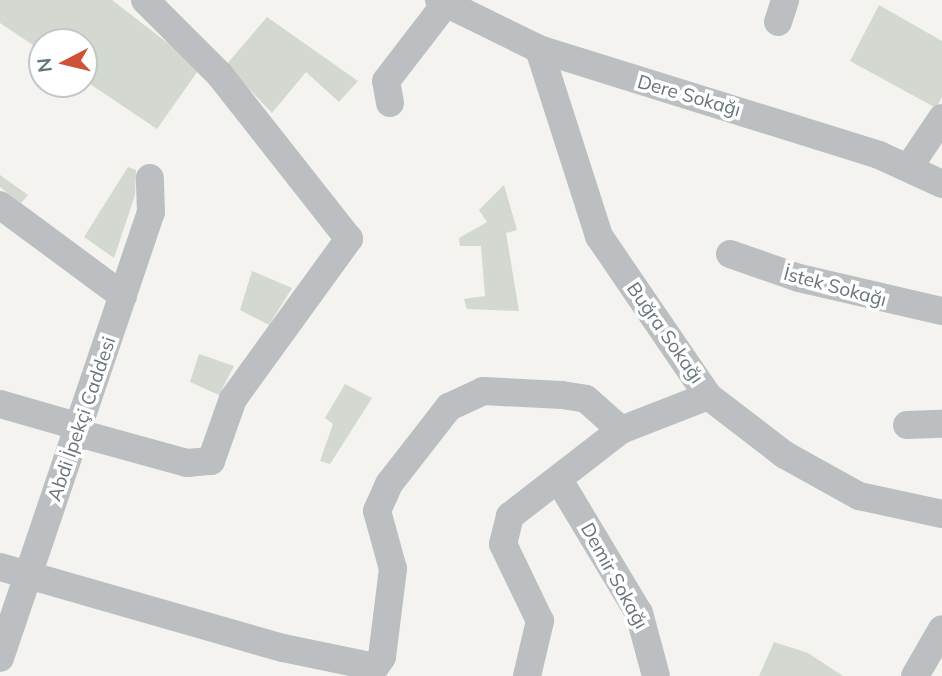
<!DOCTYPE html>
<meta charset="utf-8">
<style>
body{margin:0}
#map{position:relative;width:942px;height:676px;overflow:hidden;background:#f4f3f0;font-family:Mulish,sans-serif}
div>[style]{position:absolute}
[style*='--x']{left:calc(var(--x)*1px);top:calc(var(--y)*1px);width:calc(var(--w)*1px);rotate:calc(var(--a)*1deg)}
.green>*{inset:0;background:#d3d8d0}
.minor>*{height:28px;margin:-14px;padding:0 14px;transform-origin:14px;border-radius:14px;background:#bbbfc2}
span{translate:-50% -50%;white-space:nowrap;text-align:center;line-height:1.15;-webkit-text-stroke:7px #fff;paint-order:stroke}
.street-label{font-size:19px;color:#66747e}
.north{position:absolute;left:28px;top:28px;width:70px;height:70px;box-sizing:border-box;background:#fff;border:2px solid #c2c7cb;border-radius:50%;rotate:263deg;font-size:19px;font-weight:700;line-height:28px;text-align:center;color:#66747e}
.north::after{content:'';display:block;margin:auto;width:24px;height:32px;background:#ce5235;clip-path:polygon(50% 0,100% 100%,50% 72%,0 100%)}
</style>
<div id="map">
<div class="green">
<div style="clip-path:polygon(0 0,112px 0,200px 68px,157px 129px,84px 80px,84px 42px,42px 42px,42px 51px,0 23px)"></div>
<div style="clip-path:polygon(879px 5px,942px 41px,942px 97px,936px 108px,850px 61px)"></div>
<div style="clip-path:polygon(267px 17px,358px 81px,339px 102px,306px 72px,272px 113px,226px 65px)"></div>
<div style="clip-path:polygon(128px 167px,136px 170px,135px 195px,114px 258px,84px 237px)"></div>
<div style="clip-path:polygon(0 175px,28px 195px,21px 203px,0 187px)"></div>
<div style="clip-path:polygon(504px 185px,517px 230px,506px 233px,519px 311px,467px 309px,464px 299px,485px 296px,481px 246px,460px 246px,459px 238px,487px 222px,479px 210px)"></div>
<div style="clip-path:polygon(252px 271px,292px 288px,269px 325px,240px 310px)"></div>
<div style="clip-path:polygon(199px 354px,234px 366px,219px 395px,190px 382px)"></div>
<div style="clip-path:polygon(345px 384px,372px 398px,330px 464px,320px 461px,333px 424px,325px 418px)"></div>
<div style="clip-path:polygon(774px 642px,808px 653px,843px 676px,759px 676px)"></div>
</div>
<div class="minor">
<div style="--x:439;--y:0;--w:111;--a:26.1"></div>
<div style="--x:539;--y:49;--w:356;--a:17.3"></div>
<div style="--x:879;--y:155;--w:69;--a:24.7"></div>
<div style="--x:778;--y:22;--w:23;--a:-72"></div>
<div style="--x:390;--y:103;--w:22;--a:-100"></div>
<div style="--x:386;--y:81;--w:98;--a:-52.4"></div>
<div style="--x:909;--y:167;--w:59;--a:-56"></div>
<div style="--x:0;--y:205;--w:153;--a:36.5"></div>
<div style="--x:730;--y:254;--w:73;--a:19.2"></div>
<div style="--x:799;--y:278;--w:147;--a:13"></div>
<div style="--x:708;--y:396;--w:97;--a:37.5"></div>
<div style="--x:785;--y:455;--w:85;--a:29"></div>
<div style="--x:859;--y:496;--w:85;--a:12.2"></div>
<div style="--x:0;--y:404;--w:83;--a:16"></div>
<div style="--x:907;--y:425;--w:35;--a:-2"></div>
<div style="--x:78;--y:433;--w:113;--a:15.4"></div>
<div style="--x:187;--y:463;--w:24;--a:-5"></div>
<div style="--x:211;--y:461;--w:66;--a:-70.5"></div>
<div style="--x:233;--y:399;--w:198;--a:-54.1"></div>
<div style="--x:349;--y:239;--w:209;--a:-128.2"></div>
<div style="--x:220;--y:75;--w:106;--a:-135"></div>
<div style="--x:559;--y:480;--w:155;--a:59"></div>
<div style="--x:639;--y:613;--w:65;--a:74.9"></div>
<div style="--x:0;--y:567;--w:294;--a:16"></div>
<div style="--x:283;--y:648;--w:94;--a:11.7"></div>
<div style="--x:375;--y:667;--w:12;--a:-55"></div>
<div style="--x:382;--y:657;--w:89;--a:-82.9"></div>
<div style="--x:393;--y:569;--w:60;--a:-105.4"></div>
<div style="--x:377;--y:511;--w:30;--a:-66"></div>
<div style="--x:389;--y:484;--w:98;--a:-52.1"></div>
<div style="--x:449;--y:407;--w:38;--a:-25"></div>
<div style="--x:483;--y:391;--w:79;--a:2.9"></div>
<div style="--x:562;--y:395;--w:24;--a:9"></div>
<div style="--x:586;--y:399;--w:47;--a:41.5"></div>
<div style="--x:0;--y:658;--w:471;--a:-71.3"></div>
<div style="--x:151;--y:212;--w:34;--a:-92"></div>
<div style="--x:527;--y:676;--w:57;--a:-76.7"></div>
<div style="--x:540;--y:621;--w:85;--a:-115.7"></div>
<div style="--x:503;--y:544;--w:29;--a:-76"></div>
<div style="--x:510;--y:516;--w:140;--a:-37.8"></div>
<div style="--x:621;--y:430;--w:93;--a:-21.3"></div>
<div style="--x:708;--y:396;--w:194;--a:-124.3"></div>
<div style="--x:599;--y:236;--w:196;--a:-107.8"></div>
<div style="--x:915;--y:676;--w:54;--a:-60.1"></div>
</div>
<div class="street-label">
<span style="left:689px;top:96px;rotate:16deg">Dere Sokağı</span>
<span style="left:835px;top:287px;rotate:15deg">İstek Sokağı</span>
<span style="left:665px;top:333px;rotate:55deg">Buğra Sokağı</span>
<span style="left:82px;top:419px;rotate:-71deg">Abdi İpekçi Caddesi</span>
<span style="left:614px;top:576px;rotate:61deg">Demir Sokağı</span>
</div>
<div class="north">N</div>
</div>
